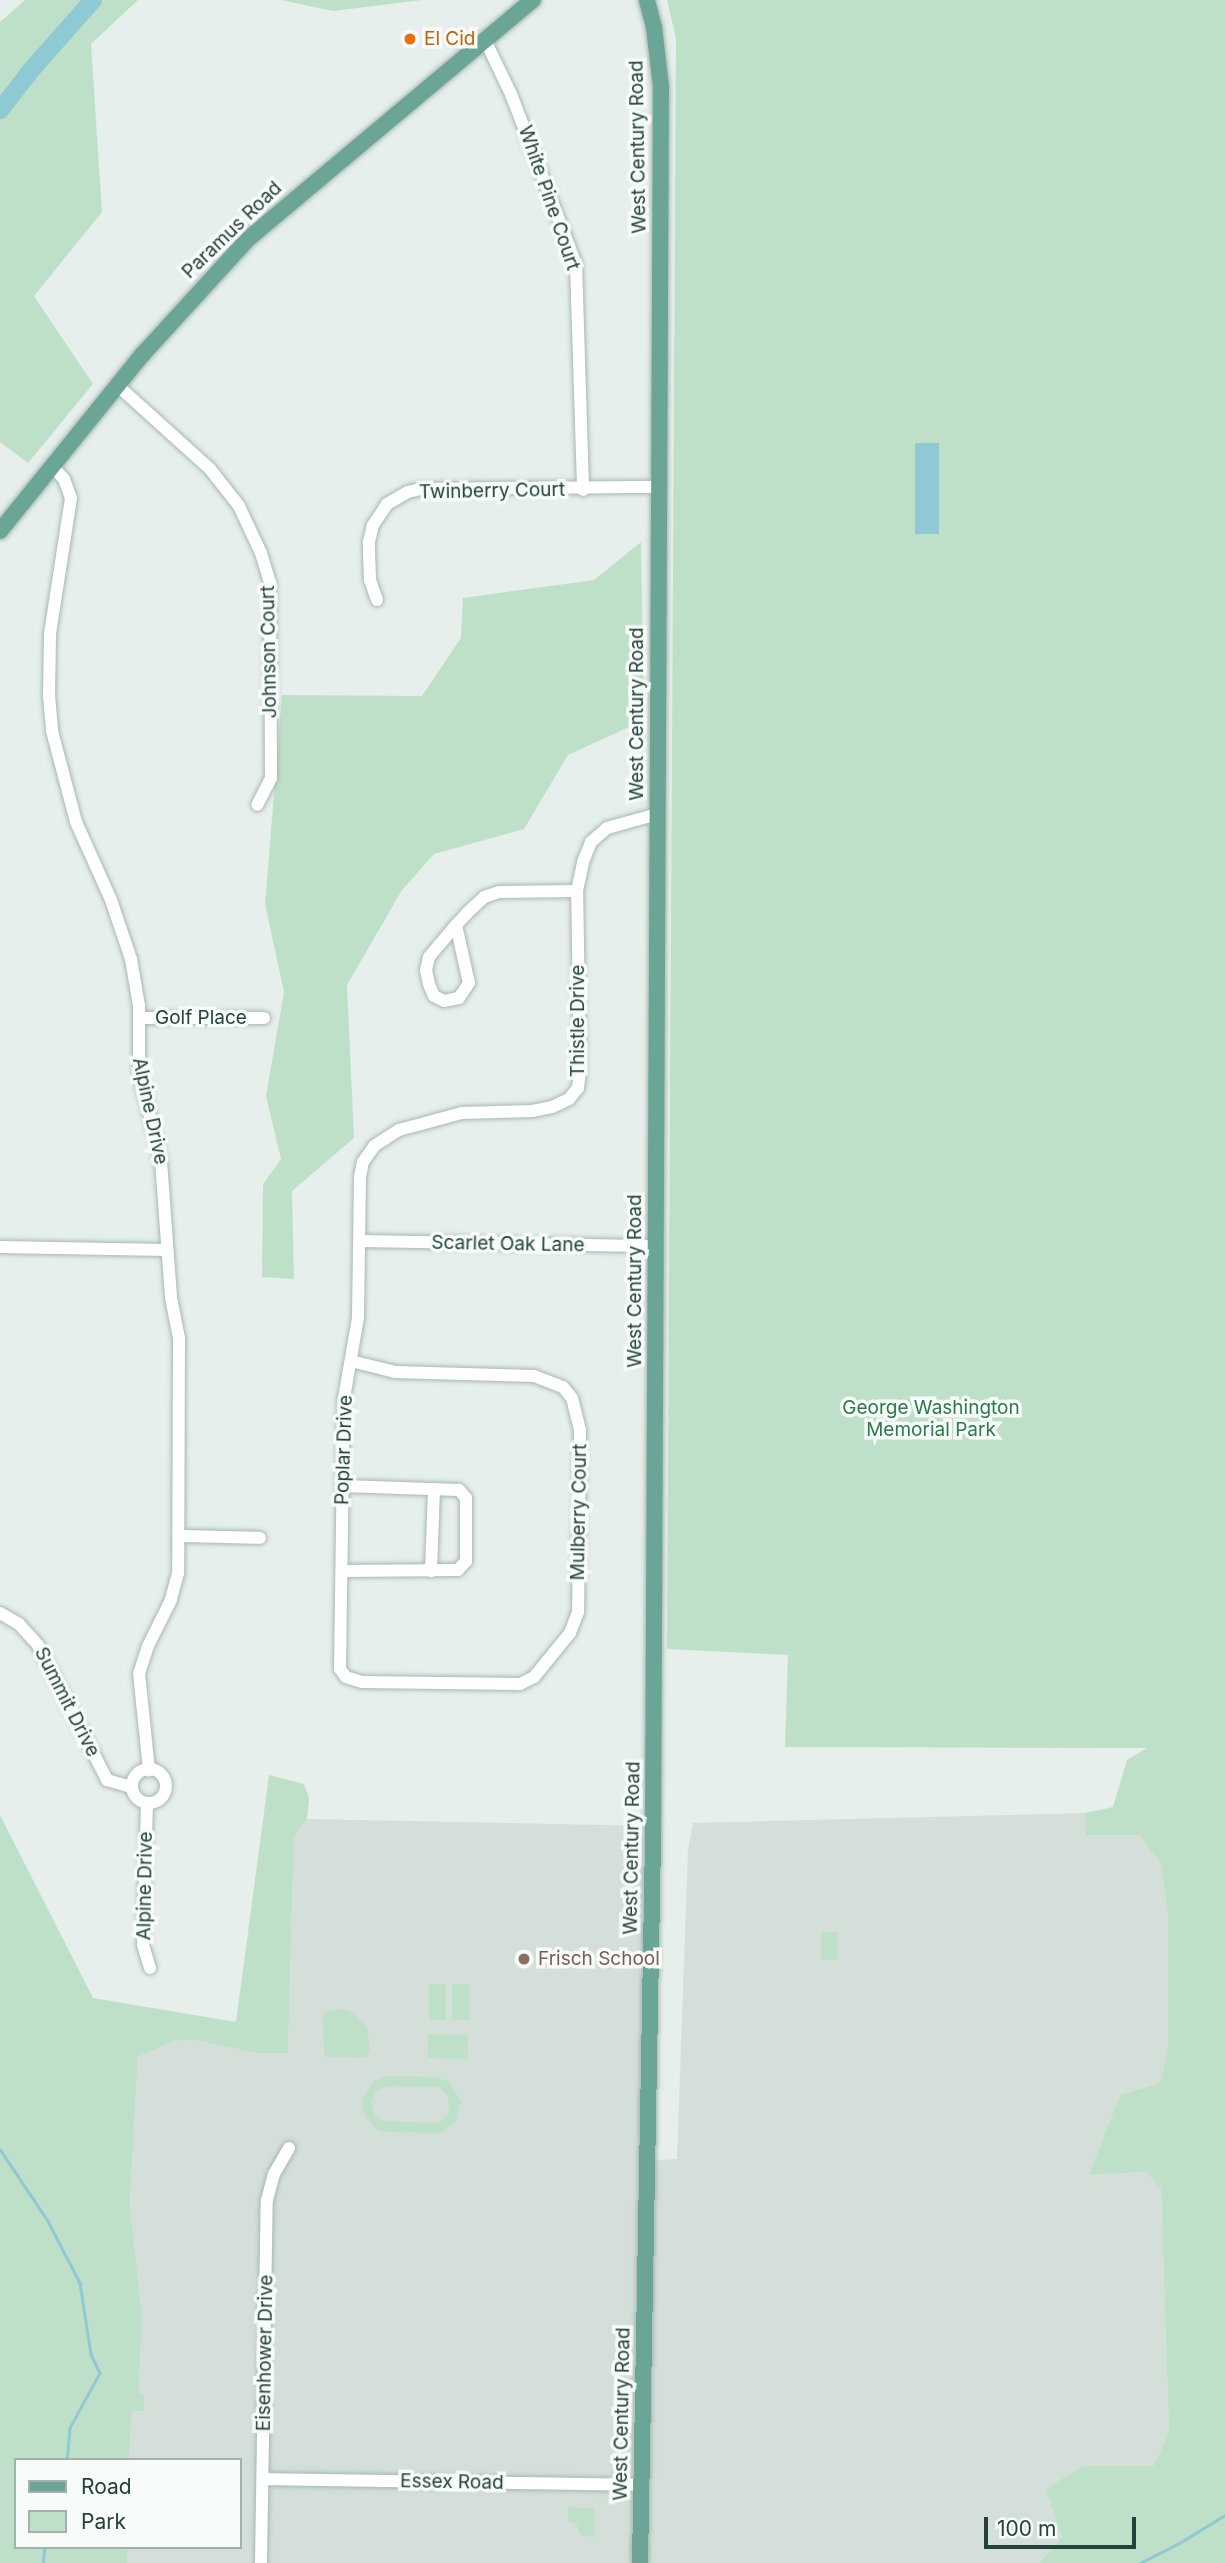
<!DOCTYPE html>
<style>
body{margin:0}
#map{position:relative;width:1225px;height:2563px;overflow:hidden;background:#e6efeb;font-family:Inter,sans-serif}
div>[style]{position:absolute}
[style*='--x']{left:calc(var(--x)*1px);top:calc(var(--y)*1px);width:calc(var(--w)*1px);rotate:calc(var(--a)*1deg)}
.built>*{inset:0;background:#d4dfda}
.green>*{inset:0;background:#bfe0c8;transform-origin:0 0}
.water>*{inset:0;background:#8ec9d4;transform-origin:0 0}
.stream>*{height:2.5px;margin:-1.25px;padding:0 1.25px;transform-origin:1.25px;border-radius:1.25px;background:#8ec9d4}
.river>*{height:18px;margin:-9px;padding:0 9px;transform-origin:9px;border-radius:9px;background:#8ec9d4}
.roads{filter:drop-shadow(0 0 2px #a8b8b2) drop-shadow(0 0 2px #a8b8b2)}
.minor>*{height:12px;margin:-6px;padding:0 6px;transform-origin:6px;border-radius:6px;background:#fff}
.minor>.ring{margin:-6px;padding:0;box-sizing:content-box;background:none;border:12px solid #fff;border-radius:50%}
.major>*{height:16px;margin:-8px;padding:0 8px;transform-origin:8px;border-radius:8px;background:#6aa596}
.dots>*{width:19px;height:19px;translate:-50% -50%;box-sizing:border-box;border:4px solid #f7fbf9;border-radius:50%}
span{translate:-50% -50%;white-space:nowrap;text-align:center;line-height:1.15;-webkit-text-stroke:7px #f7fbf9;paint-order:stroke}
.food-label{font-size:19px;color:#c56008}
.left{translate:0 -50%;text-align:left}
.street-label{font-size:19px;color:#24423a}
.park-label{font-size:19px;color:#2d7a4b}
.education-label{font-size:19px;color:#785e54}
.legend{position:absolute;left:14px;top:2458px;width:228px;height:91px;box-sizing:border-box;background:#f7fbf9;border:2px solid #a3b1ad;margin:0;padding:9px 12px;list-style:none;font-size:21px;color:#24423a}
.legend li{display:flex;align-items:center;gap:14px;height:35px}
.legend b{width:35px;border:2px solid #a3b1ad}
.scale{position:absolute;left:984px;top:2517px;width:152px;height:32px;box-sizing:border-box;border:4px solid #24423a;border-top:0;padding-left:9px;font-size:21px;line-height:24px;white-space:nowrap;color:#24423a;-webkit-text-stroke:5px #f7fbf9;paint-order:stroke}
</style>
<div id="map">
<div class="built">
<div style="clip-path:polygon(1085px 1813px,1087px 1834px,1139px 1835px,1161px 1864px,1168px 1915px,1168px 2048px,1160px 2083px,1120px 2095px,1090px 2175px,1146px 2172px,1161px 2189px,1169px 2433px,1153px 2466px,1083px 2466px,1062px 2537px,1039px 2563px,127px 2563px,127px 2547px,240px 2547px,240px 2460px,129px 2460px,132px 2411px,144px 2410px,139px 2393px,142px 2315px,130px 2203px,138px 2057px,174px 2041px,194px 2040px,258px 2053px,288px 2052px,294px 1836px,307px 1819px,653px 1826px,648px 2161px,677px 2159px,688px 1850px,693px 1823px)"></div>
</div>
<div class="green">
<div style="clip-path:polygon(25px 0,138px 0,91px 44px,102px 212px,34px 296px,93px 384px,28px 463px,0 442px,0 22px)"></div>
<div style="clip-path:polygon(281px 0,422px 0,333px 11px)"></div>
<div style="clip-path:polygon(667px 0,1225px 0,1225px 2563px,1039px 2563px,1062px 2537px,1046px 2489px,1083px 2466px,1153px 2466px,1169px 2433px,1161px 2189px,1146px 2172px,1089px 2175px,1120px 2095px,1160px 2083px,1168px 2048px,1168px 1915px,1161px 1864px,1139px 1835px,1086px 1835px,1085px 1813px,1113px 1807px,1127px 1760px,1147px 1748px,785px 1747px,788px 1655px,667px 1649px,676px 38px)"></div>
<div style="clip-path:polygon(641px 542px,644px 720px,568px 755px,524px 829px,434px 854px,402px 890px,347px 985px,354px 1138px,292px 1191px,294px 1279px,262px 1277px,263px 1184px,281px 1159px,266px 1096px,284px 992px,265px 904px,282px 695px,422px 696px,461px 638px,463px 598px,594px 580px)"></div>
<div style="clip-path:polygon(269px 1775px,304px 1784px,309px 1798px,307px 1819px,294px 1836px,288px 2053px,257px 2053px,194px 2040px,174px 2041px,138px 2057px,130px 2203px,142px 2315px,139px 2393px,144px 2394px,144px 2411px,132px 2411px,129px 2460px,16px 2460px,16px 2547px,127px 2547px,127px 2563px,0 2563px,0 1815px,93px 1998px,236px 2022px)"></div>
<div style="left:821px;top:1932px;width:16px;height:28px"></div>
<div style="left:429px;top:1984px;width:17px;height:36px"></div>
<div style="left:452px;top:1984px;width:17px;height:36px"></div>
<div style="clip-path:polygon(342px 2009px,352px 2012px,367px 2027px,370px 2048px,366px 2058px,324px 2057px,323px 2013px)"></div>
<div style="left:428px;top:2034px;width:40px;height:24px;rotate:1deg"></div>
<div style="clip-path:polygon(evenodd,388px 2076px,436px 2077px,448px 2081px,461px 2101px,456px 2122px,440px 2133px,384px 2132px,376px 2129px,365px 2117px,362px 2099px,374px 2081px,388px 2076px,387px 2086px,439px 2087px,448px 2096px,449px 2114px,437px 2123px,382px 2121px,375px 2115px,371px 2102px,375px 2092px,387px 2086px)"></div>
<div style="clip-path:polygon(568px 2507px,595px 2508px,594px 2537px,581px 2536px,576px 2524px,568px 2521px)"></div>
</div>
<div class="water">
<div style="left:915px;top:443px;width:24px;height:91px"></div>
</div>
<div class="stream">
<div style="--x:0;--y:2149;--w:87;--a:56.3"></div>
<div style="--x:48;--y:2221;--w:70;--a:62.7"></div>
<div style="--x:80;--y:2283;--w:72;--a:81.2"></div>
<div style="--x:91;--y:2354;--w:21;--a:65"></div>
<div style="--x:100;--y:2373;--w:63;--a:118.6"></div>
<div style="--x:70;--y:2428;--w:32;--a:95"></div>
<div style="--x:43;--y:2563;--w:16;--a:-86"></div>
<div style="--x:1140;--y:2563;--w:46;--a:-27.1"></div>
<div style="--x:1181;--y:2542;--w:52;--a:-31.5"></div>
</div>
<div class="river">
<div style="--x:0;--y:110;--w:52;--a:-52"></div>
<div style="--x:32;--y:69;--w:92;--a:-48.5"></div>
</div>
<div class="roads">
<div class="minor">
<div style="--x:485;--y:40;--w:60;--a:64.3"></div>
<div style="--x:511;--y:94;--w:182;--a:69.1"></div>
<div style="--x:576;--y:264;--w:226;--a:88.2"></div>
<div style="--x:117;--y:385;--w:125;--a:42.1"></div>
<div style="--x:210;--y:469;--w:47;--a:51.9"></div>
<div style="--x:239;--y:506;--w:52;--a:64.9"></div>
<div style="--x:261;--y:553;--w:30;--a:73"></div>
<div style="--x:270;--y:582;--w:196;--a:89.7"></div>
<div style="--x:271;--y:778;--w:30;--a:117"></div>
<div style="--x:51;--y:465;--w:19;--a:47"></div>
<div style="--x:64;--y:479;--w:20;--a:70"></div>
<div style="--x:71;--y:498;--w:138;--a:98.8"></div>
<div style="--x:50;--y:634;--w:61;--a:90.9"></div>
<div style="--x:49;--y:695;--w:36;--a:85"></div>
<div style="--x:52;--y:731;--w:94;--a:75.2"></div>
<div style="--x:76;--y:822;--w:85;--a:65.8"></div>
<div style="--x:111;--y:900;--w:62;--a:71.3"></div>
<div style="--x:131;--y:959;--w:48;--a:80.3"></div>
<div style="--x:139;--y:1006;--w:66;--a:90"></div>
<div style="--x:139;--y:1072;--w:92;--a:76.1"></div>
<div style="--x:161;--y:1161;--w:137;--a:85.8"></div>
<div style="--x:171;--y:1298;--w:41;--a:78.7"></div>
<div style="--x:179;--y:1338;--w:235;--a:90.2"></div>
<div style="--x:178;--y:1573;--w:28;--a:105"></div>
<div style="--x:171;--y:1600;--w:51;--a:116.6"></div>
<div style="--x:148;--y:1646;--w:28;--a:108"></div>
<div style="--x:139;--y:1673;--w:98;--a:84.1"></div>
<div style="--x:377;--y:600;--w:21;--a:-109"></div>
<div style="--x:370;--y:580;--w:38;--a:-92"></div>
<div style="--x:369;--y:542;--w:17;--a:-77"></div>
<div style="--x:373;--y:525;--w:25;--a:-56"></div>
<div style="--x:387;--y:504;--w:24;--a:-30"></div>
<div style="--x:408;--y:492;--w:12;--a:-14"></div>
<div style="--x:420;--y:489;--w:239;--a:-0.5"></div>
<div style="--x:456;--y:925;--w:59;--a:77.4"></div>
<div style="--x:469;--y:983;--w:18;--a:124"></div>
<div style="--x:459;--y:998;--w:15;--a:169"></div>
<div style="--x:444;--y:1001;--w:11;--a:-153"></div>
<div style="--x:434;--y:996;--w:13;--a:-113"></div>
<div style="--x:429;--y:984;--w:14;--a:-102"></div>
<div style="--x:426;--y:970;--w:13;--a:-77"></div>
<div style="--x:429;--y:957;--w:17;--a:-50"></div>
<div style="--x:440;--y:944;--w:25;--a:-50"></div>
<div style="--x:456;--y:925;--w:16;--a:-47"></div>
<div style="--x:467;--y:913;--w:23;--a:-43"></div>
<div style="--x:484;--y:897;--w:16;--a:-18"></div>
<div style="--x:499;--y:892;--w:78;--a:-0.7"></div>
<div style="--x:139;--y:1018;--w:125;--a:0"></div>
<div style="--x:360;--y:1241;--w:296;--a:1"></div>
<div style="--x:0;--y:1247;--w:167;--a:1"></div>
<div style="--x:351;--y:1361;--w:45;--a:14"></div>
<div style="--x:395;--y:1372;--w:139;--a:1.6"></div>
<div style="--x:534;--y:1376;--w:31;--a:21"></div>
<div style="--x:563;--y:1387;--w:14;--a:51"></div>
<div style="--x:572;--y:1398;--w:33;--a:76"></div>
<div style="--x:580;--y:1430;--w:182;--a:90.6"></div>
<div style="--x:578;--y:1612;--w:22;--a:111"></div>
<div style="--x:570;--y:1633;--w:57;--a:129.3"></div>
<div style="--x:534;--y:1677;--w:16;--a:153"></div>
<div style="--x:520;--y:1684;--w:158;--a:-179.3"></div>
<div style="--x:362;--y:1682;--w:17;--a:-163"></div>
<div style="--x:346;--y:1677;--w:10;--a:-127"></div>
<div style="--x:340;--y:1669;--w:271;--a:-89.2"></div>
<div style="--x:344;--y:1398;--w:81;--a:-80.1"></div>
<div style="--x:358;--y:1318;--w:141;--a:-89.2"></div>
<div style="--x:360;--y:1177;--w:15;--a:-79"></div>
<div style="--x:363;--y:1162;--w:19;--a:-55"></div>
<div style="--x:374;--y:1146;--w:30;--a:-33"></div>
<div style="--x:399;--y:1130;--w:65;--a:-15.1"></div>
<div style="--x:462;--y:1113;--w:70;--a:-1.6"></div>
<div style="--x:532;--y:1111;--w:20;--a:-11"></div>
<div style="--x:552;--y:1107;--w:19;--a:-25"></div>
<div style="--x:569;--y:1099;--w:14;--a:-51"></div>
<div style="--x:578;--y:1088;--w:16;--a:-83"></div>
<div style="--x:580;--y:1072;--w:181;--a:-90.9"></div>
<div style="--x:577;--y:891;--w:30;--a:-78"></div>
<div style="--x:583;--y:862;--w:22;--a:-68"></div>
<div style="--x:591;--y:842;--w:21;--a:-41"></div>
<div style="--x:607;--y:828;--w:53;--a:-15.4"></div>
<div style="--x:180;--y:1536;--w:80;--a:1.4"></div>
<div style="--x:342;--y:1571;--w:116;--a:-0.5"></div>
<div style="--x:458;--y:1570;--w:12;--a:-48"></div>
<div style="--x:466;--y:1561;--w:63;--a:-90"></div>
<div style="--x:466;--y:1498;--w:11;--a:-131"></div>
<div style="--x:459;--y:1490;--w:116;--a:-178"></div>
<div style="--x:431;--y:1571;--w:82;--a:-87.9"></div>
<div style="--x:0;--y:1613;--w:22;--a:30"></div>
<div style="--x:19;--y:1624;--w:28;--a:48"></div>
<div style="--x:38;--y:1645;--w:152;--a:62.9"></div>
<div style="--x:107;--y:1780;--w:26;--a:16"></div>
<div class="ring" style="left:132px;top:1769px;width:22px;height:22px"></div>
<div style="--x:147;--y:1803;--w:142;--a:91.6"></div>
<div style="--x:143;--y:1945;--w:24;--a:73"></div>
<div style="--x:263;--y:2479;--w:379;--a:0.9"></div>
<div style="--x:261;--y:2563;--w:363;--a:-89.1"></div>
<div style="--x:267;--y:2200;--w:27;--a:-75"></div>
<div style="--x:274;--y:2174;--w:30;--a:-60"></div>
</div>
<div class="major">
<div style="--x:0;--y:531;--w:228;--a:-51.1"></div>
<div style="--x:143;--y:354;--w:156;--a:-47.6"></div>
<div style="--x:248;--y:239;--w:372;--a:-40"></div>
<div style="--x:640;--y:2563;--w:724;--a:-88.97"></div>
<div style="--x:653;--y:1839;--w:1752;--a:-89.74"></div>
<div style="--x:661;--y:87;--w:60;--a:-96.7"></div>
<div style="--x:654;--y:27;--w:28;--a:-105"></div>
</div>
</div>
<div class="dots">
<div style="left:410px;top:39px;background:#e8710a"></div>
<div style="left:524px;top:1959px;background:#8d6e63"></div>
</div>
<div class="food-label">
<span class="left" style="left:424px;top:39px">El Cid</span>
</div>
<div class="street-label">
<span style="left:638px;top:147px;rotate:-91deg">West Century Road</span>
<span style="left:549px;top:198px;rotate:71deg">White Pine Court</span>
<span style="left:232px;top:230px;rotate:-44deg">Paramus Road</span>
<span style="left:492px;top:491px;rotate:-1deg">Twinberry Court</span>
<span style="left:269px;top:652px;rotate:-91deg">Johnson Court</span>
<span style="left:637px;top:714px;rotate:-90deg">West Century Road</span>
<span style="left:201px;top:1018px">Golf Place</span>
<span style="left:578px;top:1021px;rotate:-90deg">Thistle Drive</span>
<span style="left:150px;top:1111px;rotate:78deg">Alpine Drive</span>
<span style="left:508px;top:1244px;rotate:1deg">Scarlet Oak Lane</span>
<span style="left:635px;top:1281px;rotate:-90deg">West Century Road</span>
<span style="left:344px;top:1450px;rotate:-88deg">Poplar Drive</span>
<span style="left:579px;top:1512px;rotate:-89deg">Mulberry Court</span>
<span style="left:67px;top:1702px;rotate:63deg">Summit Drive</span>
<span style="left:632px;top:1848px;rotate:-89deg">West Century Road</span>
<span style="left:145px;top:1886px;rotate:-89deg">Alpine Drive</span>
<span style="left:265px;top:2353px;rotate:-89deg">Eisenhower Drive</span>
<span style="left:622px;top:2414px;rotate:-89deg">West Century Road</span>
<span style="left:452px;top:2482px;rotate:1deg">Essex Road</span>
</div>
<div class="park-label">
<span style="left:931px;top:1419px">George Washington<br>Memorial Park</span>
</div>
<div class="education-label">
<span class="left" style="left:538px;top:1959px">Frisch School</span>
</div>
<ul class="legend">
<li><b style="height:9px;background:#6aa596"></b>Road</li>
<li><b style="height:19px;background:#bfe0c8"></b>Park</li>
</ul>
<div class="scale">100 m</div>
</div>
